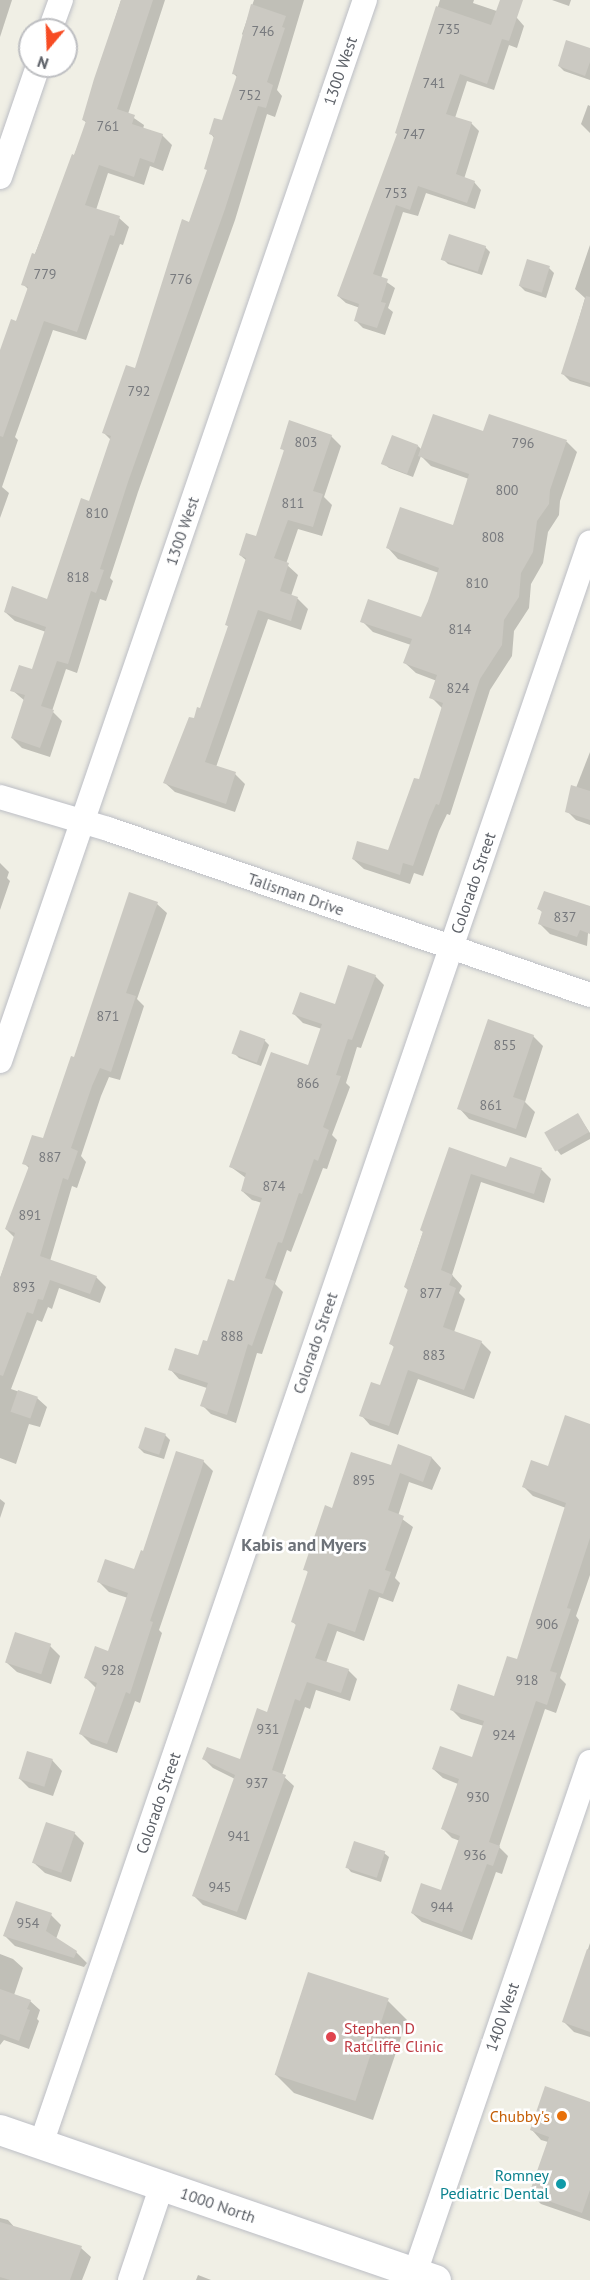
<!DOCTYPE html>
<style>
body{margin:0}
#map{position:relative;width:590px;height:2280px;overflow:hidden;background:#f0efe5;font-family:"PT Sans",sans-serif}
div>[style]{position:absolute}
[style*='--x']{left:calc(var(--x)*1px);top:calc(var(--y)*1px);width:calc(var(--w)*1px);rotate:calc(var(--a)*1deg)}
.shadow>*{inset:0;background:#0003}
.building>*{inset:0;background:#cbc9c2;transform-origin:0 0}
.roads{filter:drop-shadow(0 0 2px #bcbec5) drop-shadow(0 0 2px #bcbec5)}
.minor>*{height:24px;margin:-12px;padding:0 12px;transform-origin:12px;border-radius:12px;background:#fff}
.tertiary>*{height:30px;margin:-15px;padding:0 15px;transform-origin:15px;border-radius:15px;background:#fff}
.dots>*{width:16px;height:16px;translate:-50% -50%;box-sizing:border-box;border:3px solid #fff;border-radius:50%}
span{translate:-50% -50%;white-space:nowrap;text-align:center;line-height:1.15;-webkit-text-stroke:5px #fff;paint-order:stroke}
.number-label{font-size:14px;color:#787a7e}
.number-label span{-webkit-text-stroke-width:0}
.street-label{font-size:16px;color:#5c6067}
.health-label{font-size:16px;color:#be3a42}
.left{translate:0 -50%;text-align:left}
.food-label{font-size:16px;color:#c56008}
.right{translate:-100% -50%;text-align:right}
.culture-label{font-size:16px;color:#0d838f}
.neighbourhood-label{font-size:18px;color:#6d7279;font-weight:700}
.north{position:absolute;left:18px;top:18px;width:60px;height:60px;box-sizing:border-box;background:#fff;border:2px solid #bebfc2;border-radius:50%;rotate:199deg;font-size:16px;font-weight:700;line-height:24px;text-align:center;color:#5c6067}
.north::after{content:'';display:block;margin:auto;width:21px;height:27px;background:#f74c24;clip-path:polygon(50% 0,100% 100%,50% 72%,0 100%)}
</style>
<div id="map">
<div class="shadow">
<div style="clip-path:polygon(0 0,12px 0,0 37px)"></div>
<div style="clip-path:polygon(121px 0,165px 0,128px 114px,144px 125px,143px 129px,162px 135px,172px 145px,163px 171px,150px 166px,144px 185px,108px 173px,96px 210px,119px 218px,129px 227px,123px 245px,120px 244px,86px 340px,53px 330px,15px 437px,18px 440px,2px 487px,9px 493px,0 518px,0 362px,29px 290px,23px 284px,87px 123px,83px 120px)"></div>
<div style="clip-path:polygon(254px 0,304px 0,277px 90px,282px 96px,275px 117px,267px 114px,235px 220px,138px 492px,110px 578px,113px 581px,106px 601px,100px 599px,77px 673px,66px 669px,52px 711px,62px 721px,50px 757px,22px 748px,12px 738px,25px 701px,12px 690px,33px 671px,46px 632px,15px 621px,5px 612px,48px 601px,90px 503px,111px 440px,104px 433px,136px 370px,208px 171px,215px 139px,211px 134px,223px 122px,238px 78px,233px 73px,245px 37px,242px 34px)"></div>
<div style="clip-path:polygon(440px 0,474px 0,473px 3px,517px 18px,524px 26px,517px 48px,509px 45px,494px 90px,467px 81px,455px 118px,471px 123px,479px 131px,464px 179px,474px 182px,481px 190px,475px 209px,426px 193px,418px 216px,403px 212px,381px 278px,395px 288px,388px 308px,393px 312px,385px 335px,363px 328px,355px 320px,360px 308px,346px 303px,338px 296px,384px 178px)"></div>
<div style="clip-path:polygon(552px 0,571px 0,569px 6px)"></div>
<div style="clip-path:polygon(590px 50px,590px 80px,564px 71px,559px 66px)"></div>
<div style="clip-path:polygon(588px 105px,590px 106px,590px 133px,581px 124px)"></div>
<div style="clip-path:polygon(590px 245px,590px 387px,570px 381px,563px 374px,585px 298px,575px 289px)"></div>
<div style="clip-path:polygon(485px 247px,490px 252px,482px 275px,448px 264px,443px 259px)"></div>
<div style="clip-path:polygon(549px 268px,554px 273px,546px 298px,525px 291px,520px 286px)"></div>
<div style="clip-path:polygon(490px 416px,567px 442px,577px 452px,560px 501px,559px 515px,548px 532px,543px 563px,531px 584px,529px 608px,514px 631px,512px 656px,490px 690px,450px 815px,447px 814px,439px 831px,423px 876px,414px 873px,410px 884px,364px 869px,353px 859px,389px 852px,420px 781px,442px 708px,431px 697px,437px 681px,416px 673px,405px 663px,411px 645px,373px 632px,362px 621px,422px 619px,439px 573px,398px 559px,388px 548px,454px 527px,469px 479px,431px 466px,421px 456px,413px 477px,389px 468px,384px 464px,418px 446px,422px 450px,484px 433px)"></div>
<div style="clip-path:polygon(331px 436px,341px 446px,324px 497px,332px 505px,322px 536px,298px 529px,286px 564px,298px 575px,291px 596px,298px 599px,308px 609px,301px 630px,268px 619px,216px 767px,235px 774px,245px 784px,235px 812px,175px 792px,165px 783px,201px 710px,229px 627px,226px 624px,247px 561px,240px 555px,257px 538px,285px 452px,282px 448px)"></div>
<div style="clip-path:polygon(590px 752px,590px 825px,576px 820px,567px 811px)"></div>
<div style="clip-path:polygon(0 863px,9px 872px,7px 878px,10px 881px,0 910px)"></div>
<div style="clip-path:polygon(157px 904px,167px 913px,137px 999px,144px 1006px,120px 1080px,109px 1077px,101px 1096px,81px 1156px,86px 1162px,77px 1188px,72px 1186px,50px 1261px,96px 1277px,106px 1287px,100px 1303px,59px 1288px,52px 1309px,48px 1307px,42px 1322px,37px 1320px,11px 1389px,37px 1398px,47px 1407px,40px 1427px,29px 1424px,16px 1464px,0 1458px,0 1278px,15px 1238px,6px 1229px,30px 1169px,24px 1163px,44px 1140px,75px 1059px)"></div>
<div style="clip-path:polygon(590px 908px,587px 946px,550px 934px,540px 924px,543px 913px,539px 909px)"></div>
<div style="clip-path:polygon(375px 976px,384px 985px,361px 1048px,357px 1047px,346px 1083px,350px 1087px,332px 1135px,337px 1140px,327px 1169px,323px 1168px,291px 1252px,287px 1250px,275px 1284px,283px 1292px,262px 1354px,257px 1353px,236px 1423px,211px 1414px,202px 1405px,207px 1388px,179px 1379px,170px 1369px,199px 1357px,208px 1343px,234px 1283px,262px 1203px,252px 1200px,242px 1191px,246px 1178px,231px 1167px,309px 1067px,322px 1029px,303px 1023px,294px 1014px,336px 1006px)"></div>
<div style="clip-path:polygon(533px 1036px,543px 1046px,525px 1102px,535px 1112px,526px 1138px,469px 1119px,459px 1108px)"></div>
<div style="clip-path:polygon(264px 1040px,269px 1045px,261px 1066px,239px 1058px,234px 1053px)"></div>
<div style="clip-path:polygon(578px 1115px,590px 1133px,590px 1139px,561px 1155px,557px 1150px)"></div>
<div style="clip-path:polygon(450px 1149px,507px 1169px,511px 1159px,542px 1170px,551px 1179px,544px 1203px,481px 1182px,452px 1275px,462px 1286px,459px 1293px,465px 1299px,454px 1332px,481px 1342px,491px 1352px,474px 1399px,418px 1379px,398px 1435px,370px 1425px,361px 1415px,381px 1387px,395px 1348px,391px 1344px,409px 1291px,405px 1287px)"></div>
<div style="clip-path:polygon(590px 1425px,590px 1575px,576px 1616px,579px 1620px,560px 1678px,566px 1684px,556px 1713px,545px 1709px,499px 1847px,508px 1856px,502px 1874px,496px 1872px,472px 1940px,422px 1922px,412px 1913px,442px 1892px,460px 1841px,452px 1838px,443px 1829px,458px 1784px,443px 1778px,433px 1769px,473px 1758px,484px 1726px,461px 1719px,451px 1709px,495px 1698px,518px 1661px,566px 1508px,533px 1496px,524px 1487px,549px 1468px)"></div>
<div style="clip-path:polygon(165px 1435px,170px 1440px,164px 1459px,144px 1453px,139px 1448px)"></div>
<div style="clip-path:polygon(399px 1446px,432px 1458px,441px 1468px,432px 1490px,409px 1482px,398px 1516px,413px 1527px,395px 1578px,400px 1583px,393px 1602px,379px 1597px,364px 1641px,337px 1631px,326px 1663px,348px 1670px,357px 1679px,350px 1701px,316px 1690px,310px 1709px,305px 1707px,282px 1775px,294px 1786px,246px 1920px,203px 1905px,194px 1896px,235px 1779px,213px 1768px,204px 1759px,241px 1761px,268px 1714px,297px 1626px,293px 1622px,309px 1573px,305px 1569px,333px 1510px,392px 1467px)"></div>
<div style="clip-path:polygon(203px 1461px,213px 1471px,159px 1630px,162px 1633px,140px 1703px,135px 1701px,117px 1753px,91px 1744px,81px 1734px,96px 1688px,86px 1678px,109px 1653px,128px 1598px,109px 1592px,99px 1582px,135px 1571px)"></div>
<div style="clip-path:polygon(0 1499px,5px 1503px,0 1518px)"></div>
<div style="clip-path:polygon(50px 1646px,60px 1656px,51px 1684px,17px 1672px,6px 1662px)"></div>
<div style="clip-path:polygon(52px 1760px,62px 1771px,53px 1796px,29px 1788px,19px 1778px)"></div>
<div style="clip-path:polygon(74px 1833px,84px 1843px,71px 1882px,45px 1873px,34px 1863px)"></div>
<div style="clip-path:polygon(384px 1853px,389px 1857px,381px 1882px,351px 1872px,347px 1867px)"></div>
<div style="clip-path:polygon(51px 1915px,61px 1925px,56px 1939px,76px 1952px,87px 1963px,84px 1967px,15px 1946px,5px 1936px)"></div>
<div style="clip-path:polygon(590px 1943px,590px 2037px,574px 2032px,564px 2022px)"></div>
<div style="clip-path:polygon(0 1954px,13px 1959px,23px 1968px,14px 1995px,30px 2001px,40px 2010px,37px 2019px,39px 2021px,29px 2049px,4px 2040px,0 2045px)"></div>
<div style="clip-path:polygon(388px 2001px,407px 2020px,373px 2120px,294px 2093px,275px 2074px)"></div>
<div style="clip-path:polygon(590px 2104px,590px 2221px,541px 2204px,531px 2194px,548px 2142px,541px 2140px,532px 2130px)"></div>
<div style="clip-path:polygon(0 2218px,8px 2220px,16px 2229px,81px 2248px,91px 2257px,82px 2280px,0 2280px)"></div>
<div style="clip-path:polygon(198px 2275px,211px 2280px,196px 2280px)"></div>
</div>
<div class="building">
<div style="clip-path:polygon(121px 0,153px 0,117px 109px,135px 115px,132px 124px,163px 134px,154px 163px,140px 158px,134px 177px,99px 165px,85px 205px,120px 216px,114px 236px,110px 235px,77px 332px,44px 321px,3px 437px,0 436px,0 350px,11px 319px,16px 321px,28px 287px,21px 285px,32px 253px,35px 254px,72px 154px,74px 155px,86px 121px,82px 120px,94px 79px)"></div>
<div style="clip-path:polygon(500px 0,523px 0,509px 41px,502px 39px,487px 84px,460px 74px,446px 114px,472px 122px,456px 174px,475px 181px,467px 203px,418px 186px,410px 210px,396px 205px,373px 274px,388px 279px,381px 302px,386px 303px,377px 328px,354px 321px,359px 304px,337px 296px,397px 134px,395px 133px,436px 6px,491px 25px)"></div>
<div style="clip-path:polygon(251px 4px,286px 16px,282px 27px,285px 28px,267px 82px,273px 85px,266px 108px,258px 106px,225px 209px,128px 482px,100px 569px,104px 570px,96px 593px,91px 591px,68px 664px,57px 661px,41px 706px,54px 710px,40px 748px,11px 738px,25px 695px,10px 691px,19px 665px,32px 669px,46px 627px,4px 612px,12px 586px,47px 599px,81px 498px,89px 501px,111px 436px,102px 433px,126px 365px,135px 368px,182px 219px,189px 222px,207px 170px,204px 169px,214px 136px,209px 134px,214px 118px,222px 120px,237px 75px,232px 74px)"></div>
<div style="clip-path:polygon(566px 40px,590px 48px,590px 62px,585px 76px,558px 66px)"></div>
<div style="left:449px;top:234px;width:39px;height:27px;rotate:18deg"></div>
<div style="left:527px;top:259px;width:24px;height:28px;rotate:17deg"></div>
<div style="clip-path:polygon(586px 296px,590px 297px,590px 383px,561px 374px)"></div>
<div style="clip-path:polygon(433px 414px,483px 431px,489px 414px,567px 440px,550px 490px,549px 504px,537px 521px,533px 552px,521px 573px,519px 597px,504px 620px,502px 645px,480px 679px,439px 805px,436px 804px,429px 820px,413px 866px,403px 863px,400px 875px,352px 859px,357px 841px,388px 850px,414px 778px,419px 779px,443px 703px,429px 698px,437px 675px,403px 663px,412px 639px,360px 622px,368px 599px,421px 617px,428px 601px,439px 568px,386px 548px,400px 507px,453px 525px,469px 474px,418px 456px)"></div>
<div style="clip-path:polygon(289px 420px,332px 435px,313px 491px,323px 494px,313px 527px,288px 520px,274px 558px,289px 563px,280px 591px,298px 597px,291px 621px,258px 610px,205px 762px,236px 772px,226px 804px,163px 783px,189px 717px,194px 718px,197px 707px,200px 708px,228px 626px,225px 625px,246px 558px,239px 555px,246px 533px,256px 536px,284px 450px,280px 449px)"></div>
<div style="left:392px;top:435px;width:28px;height:31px;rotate:21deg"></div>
<div style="clip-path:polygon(571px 785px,590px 791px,590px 820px,565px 812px)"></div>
<div style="clip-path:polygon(544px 891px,590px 906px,590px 934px,580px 930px,577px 937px,538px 924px,542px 911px,537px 909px)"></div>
<div style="clip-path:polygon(129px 892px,158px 902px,126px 993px,136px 996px,111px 1072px,100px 1068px,92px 1086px,71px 1148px,78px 1151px,68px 1180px,63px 1178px,40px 1256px,97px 1276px,90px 1294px,50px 1280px,43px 1300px,38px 1299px,33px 1314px,27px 1312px,3px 1376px,0 1375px,0 1278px,15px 1233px,5px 1229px,29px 1166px,22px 1164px,32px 1135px,43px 1138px,71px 1056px,74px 1057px)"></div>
<div style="clip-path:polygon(348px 965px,376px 975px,352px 1040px,348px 1039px,336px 1075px,341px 1076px,323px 1127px,329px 1130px,318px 1161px,314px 1159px,302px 1194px,299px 1193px,282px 1243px,278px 1242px,265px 1278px,275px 1281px,252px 1346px,248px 1344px,227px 1415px,200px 1406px,208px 1383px,168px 1370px,175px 1348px,198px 1355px,203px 1340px,207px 1341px,228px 1279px,234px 1281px,262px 1198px,241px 1191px,246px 1173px,229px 1167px,271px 1052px,308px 1065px,322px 1024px,292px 1014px,300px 992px,335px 1004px)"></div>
<div style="clip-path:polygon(488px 1019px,534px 1035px,513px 1097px,525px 1101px,516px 1129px,457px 1109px)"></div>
<div style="left:240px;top:1030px;width:27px;height:25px;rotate:20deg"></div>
<div style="left:578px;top:1113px;width:22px;height:39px;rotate:60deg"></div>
<div style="clip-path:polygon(449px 1147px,506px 1167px,510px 1157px,542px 1168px,534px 1194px,471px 1174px,441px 1270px,453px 1275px,449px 1285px,456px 1288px,443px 1327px,482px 1341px,464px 1390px,408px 1370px,389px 1426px,359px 1416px,371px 1382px,380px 1385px,394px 1346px,389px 1344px,408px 1289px,404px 1287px,423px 1232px,420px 1230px)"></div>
<div style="left:18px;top:1390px;width:21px;height:23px;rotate:19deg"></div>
<div style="clip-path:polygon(565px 1415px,590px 1424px,590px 1538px,567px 1608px,571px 1609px,550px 1671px,557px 1673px,547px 1705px,536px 1701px,489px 1842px,500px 1846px,493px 1866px,487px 1864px,462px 1932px,411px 1913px,421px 1883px,441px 1890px,460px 1836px,441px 1829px,459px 1779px,432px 1769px,440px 1746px,472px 1757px,484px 1721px,450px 1710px,458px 1684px,494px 1696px,507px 1656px,517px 1659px,566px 1503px,522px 1487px,531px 1460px,548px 1466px)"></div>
<div style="left:145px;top:1427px;width:22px;height:22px;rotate:18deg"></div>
<div style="clip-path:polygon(398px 1444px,432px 1457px,423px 1482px,400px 1473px,388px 1510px,404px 1516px,385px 1570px,391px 1572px,383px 1594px,369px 1589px,355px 1632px,328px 1623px,315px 1658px,349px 1669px,341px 1693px,307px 1682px,300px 1701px,295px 1699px,272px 1770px,286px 1775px,237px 1912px,192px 1896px,235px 1775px,202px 1759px,207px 1747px,240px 1759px,257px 1708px,267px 1712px,296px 1624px,291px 1622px,308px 1571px,303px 1570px,325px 1505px,332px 1508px,351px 1452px,391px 1465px)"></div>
<div style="clip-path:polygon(176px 1451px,204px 1460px,201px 1471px,150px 1621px,153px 1622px,130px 1694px,126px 1692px,107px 1744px,79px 1734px,97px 1683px,84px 1678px,95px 1646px,108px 1651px,128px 1593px,97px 1582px,105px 1559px,134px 1569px,141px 1550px,143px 1551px)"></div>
<div style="left:15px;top:1632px;width:38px;height:32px;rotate:18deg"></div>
<div style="left:27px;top:1751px;width:27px;height:29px;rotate:17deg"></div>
<div style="left:46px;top:1822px;width:31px;height:43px;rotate:19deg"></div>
<div style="left:354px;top:1841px;width:33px;height:28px;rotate:18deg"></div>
<div style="clip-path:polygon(16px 1901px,52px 1913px,46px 1931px,77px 1951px,74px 1958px,3px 1936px)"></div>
<div style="clip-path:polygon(587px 1949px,590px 1950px,590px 2032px,562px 2022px)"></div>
<div style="left:308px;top:1972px;width:85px;height:108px;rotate:18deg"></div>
<div style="clip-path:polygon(0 1989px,31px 2000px,27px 2009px,30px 2010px,19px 2041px,0 2034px)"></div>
<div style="clip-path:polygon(545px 2086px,590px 2102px,590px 2190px,582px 2213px,529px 2194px,549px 2137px,530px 2130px)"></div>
<div style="clip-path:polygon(0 2222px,82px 2246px,70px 2280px,10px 2280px,0 2277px)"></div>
</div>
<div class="roads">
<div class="minor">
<div style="--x:50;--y:30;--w:32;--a:-70"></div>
<div style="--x:0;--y:177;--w:117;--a:-71.1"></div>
<div style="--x:0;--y:797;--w:113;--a:16.5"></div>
<div style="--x:108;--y:829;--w:510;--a:19"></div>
<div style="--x:0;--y:1061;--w:1122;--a:-71.02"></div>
<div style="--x:41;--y:2144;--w:1693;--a:-71.08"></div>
<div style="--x:415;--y:2273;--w:540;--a:-71.1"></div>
<div style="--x:130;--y:2280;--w:100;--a:-71.4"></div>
</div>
<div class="tertiary">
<div style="--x:0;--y:2130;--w:461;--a:19"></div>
</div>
</div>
<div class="dots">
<div style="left:331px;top:2037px;background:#e0444e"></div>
<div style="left:562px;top:2116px;background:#e8710a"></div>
<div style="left:561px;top:2184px;background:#0f9aa8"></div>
</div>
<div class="number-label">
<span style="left:449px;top:29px">735</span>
<span style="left:263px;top:31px">746</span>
<span style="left:434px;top:83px">741</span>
<span style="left:250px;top:95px">752</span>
<span style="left:108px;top:126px">761</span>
<span style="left:414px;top:134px">747</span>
<span style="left:396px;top:193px">753</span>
<span style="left:45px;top:274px">779</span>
<span style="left:181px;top:279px">776</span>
<span style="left:139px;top:391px">792</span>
<span style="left:306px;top:442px">803</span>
<span style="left:523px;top:443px">796</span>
<span style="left:507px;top:490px">800</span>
<span style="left:293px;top:503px">811</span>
<span style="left:97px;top:513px">810</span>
<span style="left:493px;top:537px">808</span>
<span style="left:78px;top:577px">818</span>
<span style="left:477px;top:583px">810</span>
<span style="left:460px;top:629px">814</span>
<span style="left:458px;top:688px">824</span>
<span style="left:565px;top:917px">837</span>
<span style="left:108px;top:1016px">871</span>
<span style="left:505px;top:1045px">855</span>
<span style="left:308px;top:1083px">866</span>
<span style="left:491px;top:1105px">861</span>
<span style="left:50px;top:1157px">887</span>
<span style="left:274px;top:1186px">874</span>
<span style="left:30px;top:1215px">891</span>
<span style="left:24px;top:1287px">893</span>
<span style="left:431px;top:1293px">877</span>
<span style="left:232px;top:1336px">888</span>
<span style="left:434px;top:1355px">883</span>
<span style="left:364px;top:1480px">895</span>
<span style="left:547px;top:1624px">906</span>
<span style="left:113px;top:1670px">928</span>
<span style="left:527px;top:1680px">918</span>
<span style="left:268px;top:1729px">931</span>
<span style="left:504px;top:1735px">924</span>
<span style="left:257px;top:1783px">937</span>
<span style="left:478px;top:1797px">930</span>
<span style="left:239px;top:1836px">941</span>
<span style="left:475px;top:1855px">936</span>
<span style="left:220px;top:1887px">945</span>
<span style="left:442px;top:1907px">944</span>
<span style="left:28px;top:1923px">954</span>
</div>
<div class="street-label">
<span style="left:340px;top:71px;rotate:-71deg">1300 West</span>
<span style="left:182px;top:531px;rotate:-71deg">1300 West</span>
<span style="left:473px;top:883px;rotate:-71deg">Colorado Street</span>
<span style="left:296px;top:894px;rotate:19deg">Talisman Drive</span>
<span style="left:315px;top:1343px;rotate:-71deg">Colorado Street</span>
<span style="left:158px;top:1803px;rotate:-71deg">Colorado Street</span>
<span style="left:502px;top:2017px;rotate:-71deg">1400 West</span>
<span style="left:218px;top:2205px;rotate:19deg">1000 North</span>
</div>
<div class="health-label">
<span class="left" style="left:344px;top:2037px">Stephen D<br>Ratcliffe Clinic</span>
</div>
<div class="food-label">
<span class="right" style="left:550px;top:2116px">Chubby's</span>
</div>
<div class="culture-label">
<span class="right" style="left:549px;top:2184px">Romney<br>Pediatric Dental</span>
</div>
<div class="neighbourhood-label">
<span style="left:304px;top:1545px">Kabis and Myers</span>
</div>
<div class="north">N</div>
</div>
